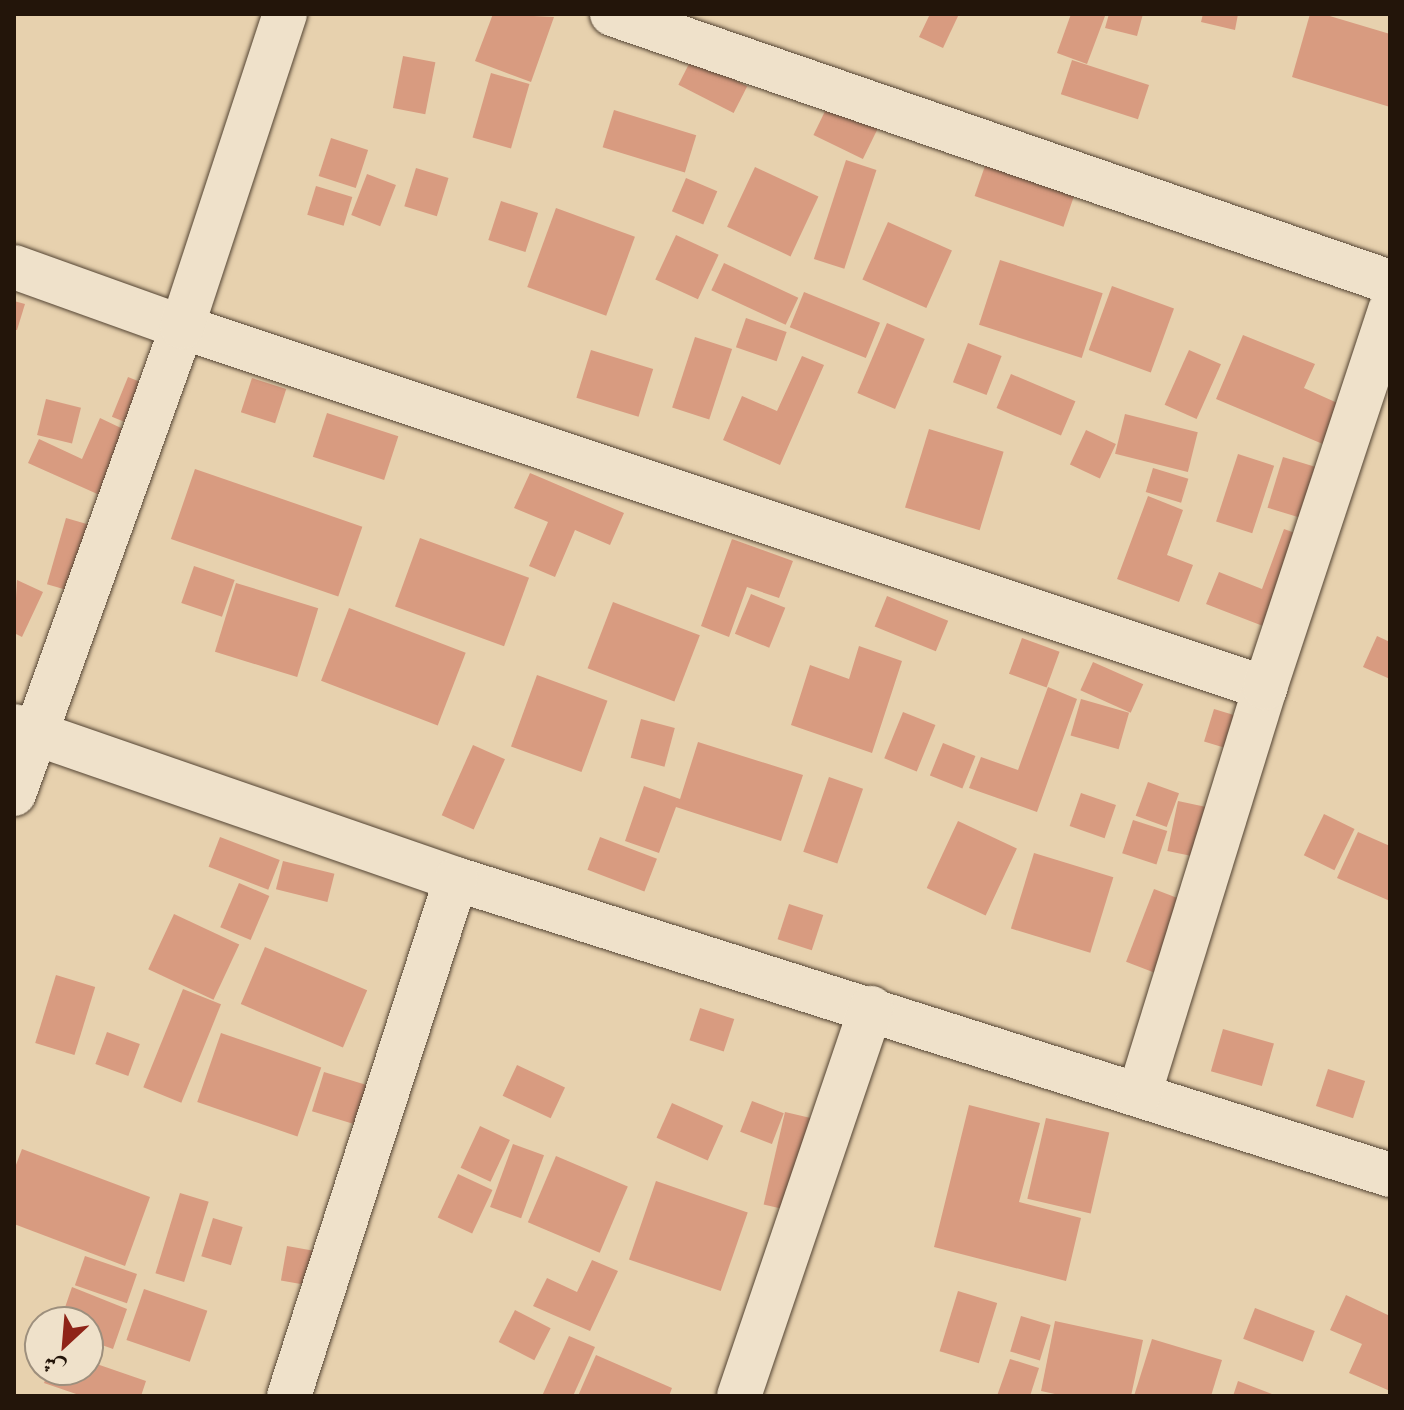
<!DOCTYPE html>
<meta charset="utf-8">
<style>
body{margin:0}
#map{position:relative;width:1404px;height:1410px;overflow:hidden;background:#e7d1ae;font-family:"IM FELL Double Pica",Amiri,serif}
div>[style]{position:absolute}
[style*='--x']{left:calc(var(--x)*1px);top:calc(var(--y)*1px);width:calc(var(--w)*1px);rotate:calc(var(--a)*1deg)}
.building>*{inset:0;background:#d89b80;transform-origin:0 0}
.roads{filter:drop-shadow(0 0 2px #544433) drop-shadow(0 0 2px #544433)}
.street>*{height:44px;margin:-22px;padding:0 22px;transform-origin:22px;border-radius:22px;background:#efe1ca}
span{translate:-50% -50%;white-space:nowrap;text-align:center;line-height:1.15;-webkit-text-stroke:6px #efe1ca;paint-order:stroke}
.frame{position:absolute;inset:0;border:16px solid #23150a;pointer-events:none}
.north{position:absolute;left:24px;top:1306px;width:80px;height:80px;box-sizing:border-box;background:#efe1ca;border:2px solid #9d8f7d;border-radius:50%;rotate:206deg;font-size:22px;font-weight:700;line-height:32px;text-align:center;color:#23150a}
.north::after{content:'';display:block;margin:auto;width:28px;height:36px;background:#8f2418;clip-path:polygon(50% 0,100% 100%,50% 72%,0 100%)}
</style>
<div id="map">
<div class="building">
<div style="clip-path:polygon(493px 14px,554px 17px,531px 82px,475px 61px)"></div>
<div style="clip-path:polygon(930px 14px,959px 14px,943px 48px,919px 37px)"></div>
<div style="clip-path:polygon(1071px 14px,1105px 16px,1087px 64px,1057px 53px)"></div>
<div style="clip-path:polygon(1109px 14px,1143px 14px,1137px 36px,1105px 28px)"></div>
<div style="clip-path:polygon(1203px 14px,1238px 14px,1235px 30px,1201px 22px)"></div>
<div style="clip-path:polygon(1310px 14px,1323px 14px,1390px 34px,1390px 107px,1292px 77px)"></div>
<div style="left:403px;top:56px;width:33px;height:53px;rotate:11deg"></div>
<div style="left:692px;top:58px;width:62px;height:30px;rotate:27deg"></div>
<div style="left:1072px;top:60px;width:81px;height:36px;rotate:18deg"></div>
<div style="left:491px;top:73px;width:40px;height:67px;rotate:16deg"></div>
<div style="left:831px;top:99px;width:55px;height:40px;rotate:26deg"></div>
<div style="left:614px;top:110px;width:86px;height:39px;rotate:17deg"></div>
<div style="left:331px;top:138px;width:39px;height:40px;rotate:18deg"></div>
<div style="left:846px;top:160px;width:32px;height:104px;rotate:18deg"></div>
<div style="left:986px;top:163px;width:94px;height:35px;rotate:19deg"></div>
<div style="left:755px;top:167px;width:70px;height:66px;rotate:25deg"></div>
<div style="left:416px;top:168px;width:34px;height:40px;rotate:17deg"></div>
<div style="left:367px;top:174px;width:31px;height:44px;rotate:21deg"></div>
<div style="left:686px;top:178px;width:34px;height:36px;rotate:23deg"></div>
<div style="left:316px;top:186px;width:38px;height:30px;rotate:17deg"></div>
<div style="left:501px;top:201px;width:39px;height:41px;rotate:18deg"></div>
<div style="left:556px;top:208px;width:84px;height:84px;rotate:20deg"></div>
<div style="left:888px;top:222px;width:70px;height:63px;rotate:24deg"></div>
<div style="left:676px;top:235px;width:47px;height:49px;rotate:25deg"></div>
<div style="left:1000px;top:260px;width:108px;height:68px;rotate:18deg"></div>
<div style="left:724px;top:263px;width:82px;height:30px;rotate:25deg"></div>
<div style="left:1112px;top:286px;width:66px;height:68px;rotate:20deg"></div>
<div style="left:804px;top:292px;width:82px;height:38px;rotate:22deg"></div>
<div style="clip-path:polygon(14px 301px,25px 304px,17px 330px,14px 330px)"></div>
<div style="left:746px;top:318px;width:43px;height:31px;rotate:19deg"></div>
<div style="left:887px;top:323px;width:41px;height:76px;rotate:23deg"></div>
<div style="clip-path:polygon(1243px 335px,1315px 364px,1304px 388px,1353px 410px,1337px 450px,1216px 399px)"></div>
<div style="left:695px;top:337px;width:39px;height:74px;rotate:18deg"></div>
<div style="left:968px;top:343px;width:36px;height:42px;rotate:21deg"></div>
<div style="left:591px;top:350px;width:65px;height:50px;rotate:17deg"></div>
<div style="left:1189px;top:350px;width:35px;height:60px;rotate:24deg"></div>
<div style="clip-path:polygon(802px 356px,824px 365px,780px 465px,723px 440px,742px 396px,777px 411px)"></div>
<div style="left:1011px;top:374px;width:70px;height:37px;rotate:23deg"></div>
<div style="left:128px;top:377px;width:35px;height:43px;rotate:22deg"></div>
<div style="left:252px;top:378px;width:36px;height:36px;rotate:18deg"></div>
<div style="left:46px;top:399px;width:36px;height:37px;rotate:14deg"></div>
<div style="left:327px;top:413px;width:75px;height:46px;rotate:18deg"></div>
<div style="left:1125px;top:414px;width:75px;height:41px;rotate:14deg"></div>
<div style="clip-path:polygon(100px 418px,142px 438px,113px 501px,28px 463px,39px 439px,82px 459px)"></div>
<div style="left:929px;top:429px;width:78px;height:82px;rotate:17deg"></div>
<div style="left:1086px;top:430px;width:33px;height:38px;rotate:25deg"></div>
<div style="left:1238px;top:454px;width:38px;height:71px;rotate:18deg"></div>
<div style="left:1283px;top:457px;width:48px;height:53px;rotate:17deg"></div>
<div style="left:1153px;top:468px;width:37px;height:25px;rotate:17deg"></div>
<div style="left:195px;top:469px;width:177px;height:74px;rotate:19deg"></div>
<div style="clip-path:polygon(530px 473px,624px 513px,610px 545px,575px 530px,555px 577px,529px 566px,548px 522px,514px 508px)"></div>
<div style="clip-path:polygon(1148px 496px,1183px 510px,1167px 555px,1193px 565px,1179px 602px,1117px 579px)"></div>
<div style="left:66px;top:518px;width:44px;height:69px;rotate:16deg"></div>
<div style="clip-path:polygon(1284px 529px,1309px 538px,1276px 631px,1206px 604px,1219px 572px,1262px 589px)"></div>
<div style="left:420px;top:538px;width:116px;height:73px;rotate:20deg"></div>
<div style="clip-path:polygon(732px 539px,793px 561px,779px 598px,747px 587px,729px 637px,701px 626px)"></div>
<div style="left:194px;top:566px;width:43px;height:39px;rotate:19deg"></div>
<div style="clip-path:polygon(17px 580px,43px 592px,22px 637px,14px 633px)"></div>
<div style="left:236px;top:583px;width:86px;height:72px;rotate:17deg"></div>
<div style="left:751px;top:594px;width:37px;height:43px;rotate:22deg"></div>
<div style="left:887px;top:596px;width:66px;height:33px;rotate:22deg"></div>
<div style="left:613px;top:602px;width:93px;height:71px;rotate:21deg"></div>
<div style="left:349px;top:608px;width:125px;height:78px;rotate:21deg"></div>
<div style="clip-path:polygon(1377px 636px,1390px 642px,1390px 679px,1363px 667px)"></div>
<div style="left:1022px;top:638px;width:40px;height:38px;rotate:20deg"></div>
<div style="clip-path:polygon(859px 646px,902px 661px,872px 753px,791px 725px,810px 665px,849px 679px)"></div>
<div style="left:1093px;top:662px;width:55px;height:31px;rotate:24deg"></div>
<div style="left:537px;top:675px;width:75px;height:76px;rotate:20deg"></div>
<div style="clip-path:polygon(1048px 687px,1077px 699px,1037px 812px,969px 788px,981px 757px,1018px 770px)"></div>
<div style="left:1081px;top:699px;width:50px;height:38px;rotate:16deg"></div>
<div style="left:1214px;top:709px;width:37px;height:34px;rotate:17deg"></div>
<div style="left:903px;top:712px;width:35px;height:50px;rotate:22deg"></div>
<div style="left:641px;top:719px;width:35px;height:40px;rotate:15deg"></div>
<div style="clip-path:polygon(698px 742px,803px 775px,781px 841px,676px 807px,659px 853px,625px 841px,644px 786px,680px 799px)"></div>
<div style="left:943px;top:743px;width:35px;height:35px;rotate:22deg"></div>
<div style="left:473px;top:745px;width:35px;height:77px;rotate:24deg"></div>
<div style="left:829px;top:777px;width:36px;height:79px;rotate:19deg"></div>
<div style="left:1148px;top:782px;width:33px;height:36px;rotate:20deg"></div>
<div style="left:1081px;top:793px;width:37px;height:35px;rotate:19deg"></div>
<div style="left:1178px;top:801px;width:42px;height:51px;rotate:12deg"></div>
<div style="left:1324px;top:814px;width:34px;height:46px;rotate:26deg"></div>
<div style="left:1133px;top:820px;width:36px;height:35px;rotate:18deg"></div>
<div style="left:958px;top:821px;width:65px;height:74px;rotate:25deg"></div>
<div style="clip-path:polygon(1358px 832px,1390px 846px,1390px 901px,1337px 878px)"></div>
<div style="left:220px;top:837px;width:64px;height:32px;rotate:21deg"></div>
<div style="left:600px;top:837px;width:61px;height:35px;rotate:21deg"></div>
<div style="left:1034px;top:853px;width:83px;height:79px;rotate:17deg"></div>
<div style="left:283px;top:861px;width:53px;height:29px;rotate:14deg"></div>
<div style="left:239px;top:883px;width:33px;height:48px;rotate:23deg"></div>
<div style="left:1154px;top:889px;width:39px;height:78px;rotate:21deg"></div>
<div style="left:789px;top:904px;width:36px;height:37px;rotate:18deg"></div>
<div style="left:174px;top:914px;width:72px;height:61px;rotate:25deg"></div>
<div style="left:265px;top:947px;width:111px;height:62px;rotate:23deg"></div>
<div style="left:56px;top:975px;width:41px;height:71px;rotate:17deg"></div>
<div style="left:183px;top:989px;width:41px;height:106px;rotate:22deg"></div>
<div style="left:700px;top:1008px;width:36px;height:34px;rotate:18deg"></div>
<div style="left:1223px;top:1029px;width:53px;height:44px;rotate:16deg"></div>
<div style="left:107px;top:1032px;width:35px;height:34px;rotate:20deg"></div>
<div style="left:221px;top:1033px;width:106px;height:73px;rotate:19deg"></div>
<div style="left:517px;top:1065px;width:53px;height:34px;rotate:25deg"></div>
<div style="left:1328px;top:1069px;width:39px;height:39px;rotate:18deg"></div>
<div style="left:324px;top:1072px;width:65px;height:41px;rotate:17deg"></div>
<div style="left:752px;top:1101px;width:34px;height:33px;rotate:21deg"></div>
<div style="left:672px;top:1103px;width:56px;height:38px;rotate:24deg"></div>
<div style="clip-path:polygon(969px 1105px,1040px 1123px,1019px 1202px,1081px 1218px,1066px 1281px,934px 1247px)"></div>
<div style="left:785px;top:1112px;width:44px;height:95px;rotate:13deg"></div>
<div style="left:1046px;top:1118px;width:65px;height:83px;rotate:13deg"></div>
<div style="left:480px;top:1126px;width:33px;height:46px;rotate:25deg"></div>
<div style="left:513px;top:1144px;width:33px;height:67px;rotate:20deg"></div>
<div style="clip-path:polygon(22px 1149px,150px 1197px,125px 1266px,14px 1224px,14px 1170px)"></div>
<div style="left:556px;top:1156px;width:78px;height:72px;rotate:23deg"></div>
<div style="left:458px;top:1174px;width:38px;height:48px;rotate:25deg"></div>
<div style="left:656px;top:1181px;width:97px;height:83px;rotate:19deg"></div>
<div style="left:180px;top:1193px;width:30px;height:84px;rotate:17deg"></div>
<div style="left:213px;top:1218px;width:31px;height:40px;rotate:17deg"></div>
<div style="left:287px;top:1246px;width:47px;height:35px;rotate:10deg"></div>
<div style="left:85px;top:1256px;width:55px;height:31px;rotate:19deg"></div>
<div style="clip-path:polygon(592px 1260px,618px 1271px,590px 1331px,533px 1306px,547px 1278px,577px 1292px)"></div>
<div style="clip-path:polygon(72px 1287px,127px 1309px,113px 1349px,88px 1340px,88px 1322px,60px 1322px)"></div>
<div style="left:144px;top:1289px;width:67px;height:54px;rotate:19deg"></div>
<div style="left:958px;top:1291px;width:41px;height:63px;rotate:17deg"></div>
<div style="clip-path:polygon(1346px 1295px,1390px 1316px,1390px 1391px,1349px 1373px,1362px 1344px,1330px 1330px)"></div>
<div style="left:1255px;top:1308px;width:64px;height:33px;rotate:21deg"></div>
<div style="left:515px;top:1310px;width:40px;height:36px;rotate:27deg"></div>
<div style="left:1021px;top:1316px;width:31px;height:37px;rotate:17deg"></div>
<div style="clip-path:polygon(1055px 1321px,1143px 1340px,1131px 1396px,1064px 1396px,1041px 1391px)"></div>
<div style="clip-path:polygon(569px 1336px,595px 1347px,573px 1396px,542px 1396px)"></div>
<div style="clip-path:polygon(1152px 1339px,1222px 1360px,1211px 1396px,1134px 1396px)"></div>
<div style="clip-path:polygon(596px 1355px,672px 1388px,669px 1396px,578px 1396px)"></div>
<div style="clip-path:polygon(1010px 1359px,1039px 1368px,1030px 1396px,997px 1396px)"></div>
<div style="clip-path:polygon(88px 1361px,146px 1381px,141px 1396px,82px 1396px,44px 1383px,49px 1370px,88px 1370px)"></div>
<div style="clip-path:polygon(1238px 1381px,1277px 1396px,1233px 1396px)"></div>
</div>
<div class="roads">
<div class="street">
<div style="--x:612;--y:14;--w:823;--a:19.01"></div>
<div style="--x:14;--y:267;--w:178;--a:19.7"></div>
<div style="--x:182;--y:327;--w:1142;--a:18.43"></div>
<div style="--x:14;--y:726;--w:468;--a:19.1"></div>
<div style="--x:456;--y:879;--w:980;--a:17.58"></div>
<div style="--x:14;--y:794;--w:496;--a:-70.2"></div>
<div style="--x:182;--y:327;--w:330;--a:-71.8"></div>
<div style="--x:1139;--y:1095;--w:426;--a:-72.8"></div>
<div style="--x:1265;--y:688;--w:399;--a:-71.7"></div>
<div style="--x:289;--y:1396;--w:543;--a:-72.1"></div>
<div style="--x:739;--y:1396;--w:410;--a:-71.2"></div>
</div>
</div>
<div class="frame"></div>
<div class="north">ش</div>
</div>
